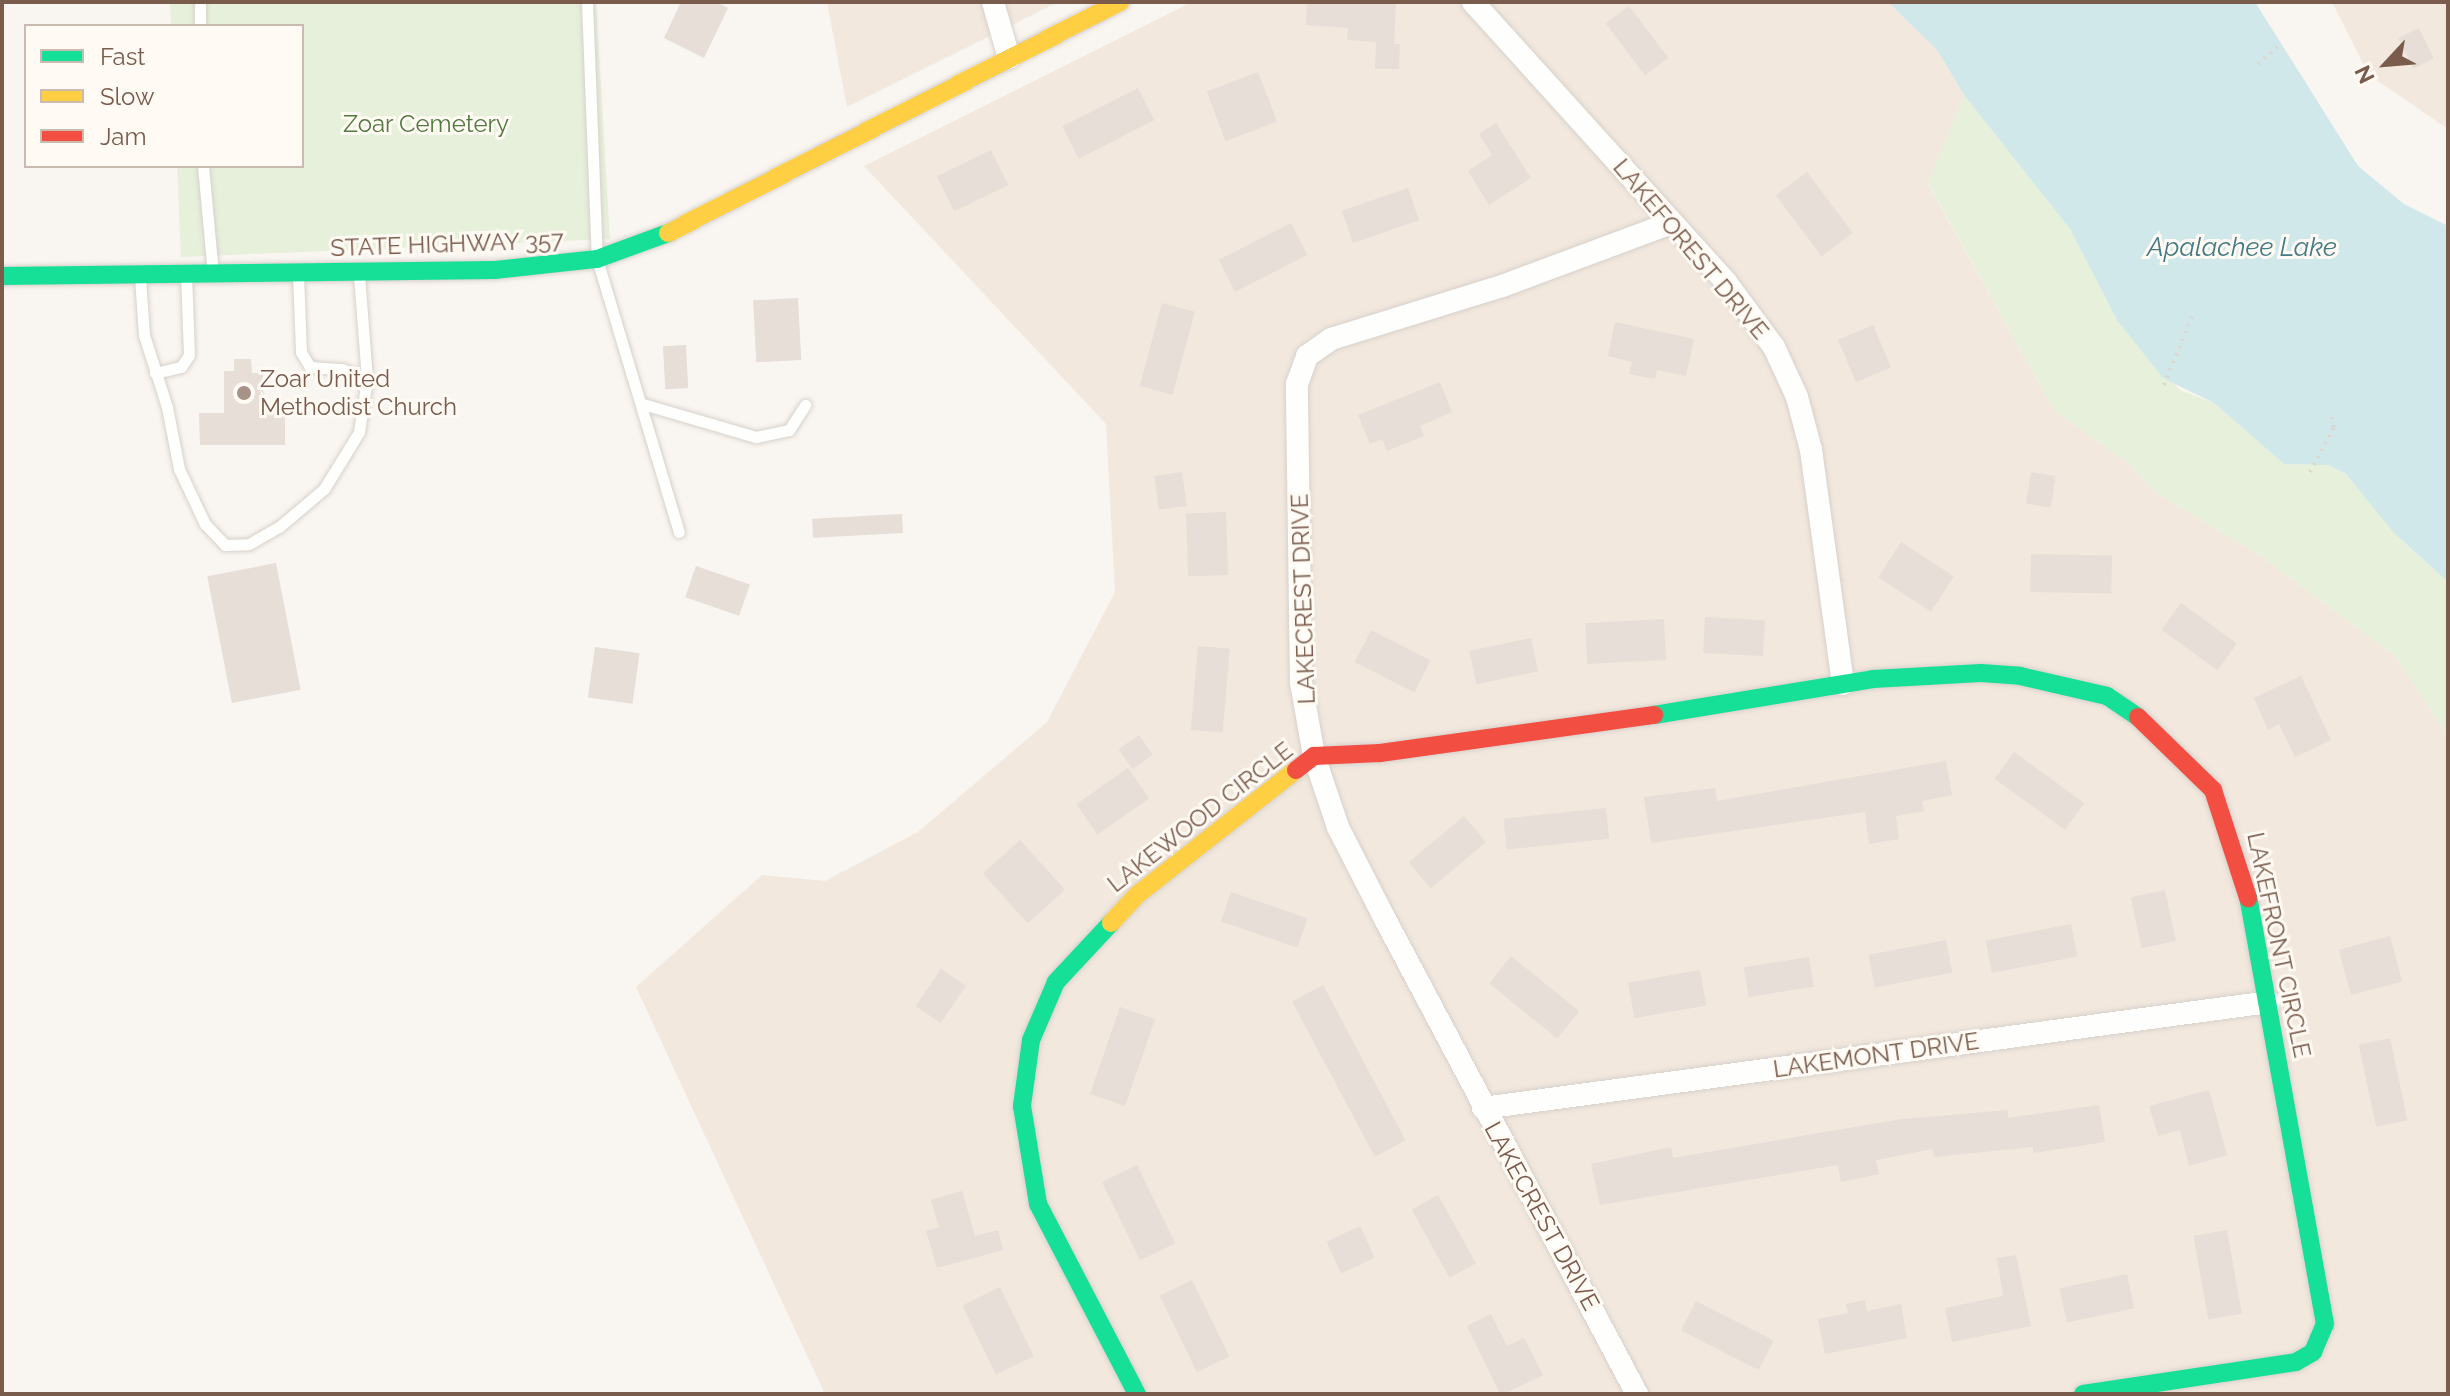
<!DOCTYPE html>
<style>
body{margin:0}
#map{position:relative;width:2450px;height:1396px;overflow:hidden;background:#f9f5f0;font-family:Raleway,sans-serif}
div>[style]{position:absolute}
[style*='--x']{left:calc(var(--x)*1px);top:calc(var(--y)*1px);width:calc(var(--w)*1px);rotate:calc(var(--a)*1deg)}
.residential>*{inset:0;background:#f2e8de}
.green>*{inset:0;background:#e7f0db}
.water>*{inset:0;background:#d0e8ea}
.building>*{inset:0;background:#e6ded7;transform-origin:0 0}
.path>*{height:4px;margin-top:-2px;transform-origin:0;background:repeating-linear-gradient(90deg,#dcd5d0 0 2px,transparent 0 8px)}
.roads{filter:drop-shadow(0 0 2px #d7d1cb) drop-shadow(0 0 2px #d7d1cb)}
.lane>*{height:11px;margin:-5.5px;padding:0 5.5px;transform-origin:5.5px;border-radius:5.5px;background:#fefefd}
.street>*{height:22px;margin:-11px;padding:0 11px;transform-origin:11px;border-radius:11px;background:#fefefd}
.fast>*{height:18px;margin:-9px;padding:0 9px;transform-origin:9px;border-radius:9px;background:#16e098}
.slow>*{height:18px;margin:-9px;padding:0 9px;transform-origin:9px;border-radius:9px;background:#ffcf43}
.jam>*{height:18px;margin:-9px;padding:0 9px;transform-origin:9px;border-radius:9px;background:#f24e42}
.dots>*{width:22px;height:22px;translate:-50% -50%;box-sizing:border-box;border:4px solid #fffaf3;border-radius:50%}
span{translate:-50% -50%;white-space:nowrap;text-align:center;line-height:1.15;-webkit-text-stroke:6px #fffaf3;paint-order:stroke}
.park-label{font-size:24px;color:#537a41}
.street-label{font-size:24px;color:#7a5c4d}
.poi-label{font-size:24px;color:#7a5c4d}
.left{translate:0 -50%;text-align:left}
.water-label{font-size:26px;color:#437c86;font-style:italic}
.frame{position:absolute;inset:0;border:4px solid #7a5c4d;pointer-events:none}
.legend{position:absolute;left:24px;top:24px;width:280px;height:144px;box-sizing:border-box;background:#fffaf3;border:2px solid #cabbb1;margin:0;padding:10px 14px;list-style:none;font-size:24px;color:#7a5c4d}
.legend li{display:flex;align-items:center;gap:16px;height:40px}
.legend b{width:40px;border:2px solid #cabbb1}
.north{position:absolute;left:2346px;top:24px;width:80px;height:80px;-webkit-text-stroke:6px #fffaf3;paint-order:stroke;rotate:244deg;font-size:22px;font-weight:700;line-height:32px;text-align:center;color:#7a5c4d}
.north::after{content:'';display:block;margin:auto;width:28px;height:36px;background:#7a5c4d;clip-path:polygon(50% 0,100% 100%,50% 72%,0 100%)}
</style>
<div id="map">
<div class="residential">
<div style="clip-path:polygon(827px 2px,1058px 2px,847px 107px)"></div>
<div style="clip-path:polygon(1192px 2px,1888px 2px,1937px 50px,1964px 95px,1928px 184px,2054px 410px,2129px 464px,2156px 493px,2258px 554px,2395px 656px,2448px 736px,2448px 1394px,825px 1394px,636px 987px,762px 875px,825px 881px,918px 832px,1047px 722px,1115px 592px,1106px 424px,864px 166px)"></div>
<div style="clip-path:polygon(2332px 2px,2448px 2px,2448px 129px,2369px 75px)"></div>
</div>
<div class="green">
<div style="clip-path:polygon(170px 2px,596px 2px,610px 239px,181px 257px,177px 166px,302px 166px,302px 26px,171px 26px)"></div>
<div style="clip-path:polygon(1964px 95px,2070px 229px,2117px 320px,2180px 390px,2214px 403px,2284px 464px,2328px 465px,2346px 474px,2400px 539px,2448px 582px,2448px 736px,2395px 656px,2258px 554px,2156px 493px,2129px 464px,2054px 410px,1928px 183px)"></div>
</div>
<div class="water">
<div style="clip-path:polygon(1888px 2px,2255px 2px,2358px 166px,2404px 204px,2448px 226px,2448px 582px,2395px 534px,2346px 474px,2328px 465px,2284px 464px,2214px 403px,2163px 378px,2117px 320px,2070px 229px,1964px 95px,1937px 50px)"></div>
</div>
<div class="building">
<div style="clip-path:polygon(681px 2px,716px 2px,728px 8px,704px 58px,664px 38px)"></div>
<div style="clip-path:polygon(1307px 2px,1396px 2px,1394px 44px,1400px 44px,1399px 69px,1375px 69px,1376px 42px,1347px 40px,1348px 28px,1306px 25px)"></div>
<div style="left:1629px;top:6px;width:65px;height:29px;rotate:53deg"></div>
<div style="left:2419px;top:28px;width:34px;height:23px;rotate:64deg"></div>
<div style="left:1258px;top:72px;width:53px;height:55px;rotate:69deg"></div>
<div style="left:1138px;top:88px;width:36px;height:85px;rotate:63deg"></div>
<div style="clip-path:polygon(1496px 123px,1531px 178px,1489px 205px,1468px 171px,1492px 155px,1479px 134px)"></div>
<div style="left:991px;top:150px;width:39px;height:60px;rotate:64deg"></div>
<div style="left:1807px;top:172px;width:76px;height:39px;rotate:53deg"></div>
<div style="left:1408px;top:188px;width:34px;height:70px;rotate:71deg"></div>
<div style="left:1291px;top:223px;width:36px;height:81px;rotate:63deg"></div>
<div style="left:798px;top:298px;width:62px;height:45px;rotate:87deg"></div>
<div style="left:1162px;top:303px;width:34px;height:86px;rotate:15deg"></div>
<div style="clip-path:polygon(1615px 322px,1694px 339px,1686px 376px,1657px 370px,1655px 379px,1629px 374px,1632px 362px,1608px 356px)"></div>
<div style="left:1873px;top:325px;width:46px;height:38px;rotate:67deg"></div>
<div style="left:686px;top:345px;width:43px;height:23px;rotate:87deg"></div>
<div style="clip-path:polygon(234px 359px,251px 359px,252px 373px,263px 373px,264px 413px,285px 413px,285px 445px,200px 445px,199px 413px,224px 413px,224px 371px,234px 371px)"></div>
<div style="clip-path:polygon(1440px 382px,1452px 412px,1420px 426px,1424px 436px,1387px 451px,1382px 439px,1370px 444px,1358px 415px)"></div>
<div style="left:1182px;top:472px;width:34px;height:28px;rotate:82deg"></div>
<div style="left:2031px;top:472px;width:25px;height:32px;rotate:9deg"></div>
<div style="left:1226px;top:512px;width:63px;height:40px;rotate:88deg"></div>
<div style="left:902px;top:514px;width:19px;height:90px;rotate:87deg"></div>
<div style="left:1901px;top:542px;width:63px;height:42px;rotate:33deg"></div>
<div style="left:2031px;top:554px;width:81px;height:38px;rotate:1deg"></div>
<div style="left:276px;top:563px;width:129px;height:70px;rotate:79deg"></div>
<div style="left:696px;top:566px;width:57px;height:33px;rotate:19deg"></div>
<div style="left:2181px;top:603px;width:69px;height:33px;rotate:36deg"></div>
<div style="left:1705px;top:617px;width:60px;height:36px;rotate:3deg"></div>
<div style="left:1664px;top:619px;width:41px;height:79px;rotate:87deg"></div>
<div style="left:1371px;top:630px;width:67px;height:36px;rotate:27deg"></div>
<div style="left:1531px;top:638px;width:34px;height:63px;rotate:78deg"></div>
<div style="left:1198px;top:646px;width:32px;height:84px;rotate:5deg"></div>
<div style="left:595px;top:647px;width:45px;height:51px;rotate:8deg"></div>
<div style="clip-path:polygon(2301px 676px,2331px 740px,2295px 757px,2279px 724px,2268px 730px,2254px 698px)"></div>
<div style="left:1139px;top:735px;width:24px;height:25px;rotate:55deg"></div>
<div style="left:2014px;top:752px;width:87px;height:33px;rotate:36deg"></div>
<div style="clip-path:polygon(1946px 761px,1952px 795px,1922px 801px,1924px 811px,1896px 816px,1899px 839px,1869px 844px,1865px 812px,1651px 843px,1644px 797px,1715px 788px,1717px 801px)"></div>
<div style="left:1128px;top:768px;width:37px;height:63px;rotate:55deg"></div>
<div style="left:1606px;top:808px;width:31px;height:103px;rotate:84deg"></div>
<div style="left:1464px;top:816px;width:34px;height:72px;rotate:50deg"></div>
<div style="left:1020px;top:840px;width:67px;height:50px;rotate:48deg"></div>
<div style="left:2165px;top:890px;width:52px;height:35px;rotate:78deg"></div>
<div style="left:1231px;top:892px;width:81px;height:31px;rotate:19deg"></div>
<div style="left:2071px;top:924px;width:33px;height:87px;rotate:79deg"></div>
<div style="left:2390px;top:936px;width:47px;height:53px;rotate:75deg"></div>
<div style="left:1946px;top:940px;width:33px;height:79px;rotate:79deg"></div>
<div style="left:1511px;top:956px;width:88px;height:35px;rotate:39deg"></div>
<div style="left:1809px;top:957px;width:30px;height:66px;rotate:81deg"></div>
<div style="left:941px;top:969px;width:30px;height:45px;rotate:34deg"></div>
<div style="left:1700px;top:970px;width:36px;height:73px;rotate:80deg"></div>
<div style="left:1323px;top:985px;width:176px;height:35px;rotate:62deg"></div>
<div style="left:1120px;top:1007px;width:37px;height:92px;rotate:19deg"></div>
<div style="left:2390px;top:1038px;width:84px;height:32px;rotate:78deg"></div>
<div style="clip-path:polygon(2209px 1090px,2227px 1155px,2189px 1166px,2180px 1130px,2158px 1136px,2149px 1106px)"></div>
<div style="clip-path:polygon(2099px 1105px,2105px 1142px,2033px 1153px,2033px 1147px,1934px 1157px,1933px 1149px,1876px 1160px,1879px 1174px,1841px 1182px,1838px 1165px,1600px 1205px,1591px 1164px,1671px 1147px,1673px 1158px,1902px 1119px,2008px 1110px,2008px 1118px)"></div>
<div style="left:1137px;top:1165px;width:87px;height:39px;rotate:64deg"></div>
<div style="clip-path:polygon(962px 1191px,975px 1236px,998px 1230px,1003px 1250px,937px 1268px,926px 1231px,939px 1227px,931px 1200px)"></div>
<div style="left:1438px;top:1195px;width:78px;height:30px;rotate:61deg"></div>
<div style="left:1360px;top:1226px;width:35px;height:37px;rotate:65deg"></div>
<div style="left:2227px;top:1230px;width:85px;height:34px;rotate:80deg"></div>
<div style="clip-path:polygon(2016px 1255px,2031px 1326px,1952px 1342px,1945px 1308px,2003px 1296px,1997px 1258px)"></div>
<div style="left:2127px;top:1274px;width:35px;height:69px;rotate:78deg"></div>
<div style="left:1192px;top:1280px;width:85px;height:36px;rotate:64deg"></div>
<div style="left:1000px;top:1287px;width:77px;height:42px;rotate:64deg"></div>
<div style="clip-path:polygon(1865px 1300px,1867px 1311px,1901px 1304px,1907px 1338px,1825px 1354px,1818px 1319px,1848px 1313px,1846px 1304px)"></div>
<div style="left:1696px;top:1301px;width:87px;height:33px;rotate:27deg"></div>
<div style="clip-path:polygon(1491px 1314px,1507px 1346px,1524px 1338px,1543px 1375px,1504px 1394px,1500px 1394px,1467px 1326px)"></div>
</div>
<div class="path">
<div style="--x:2258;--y:64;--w:31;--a:-42"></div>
<div style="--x:2164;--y:385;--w:74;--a:-67.9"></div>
<div style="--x:2310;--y:472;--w:51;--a:-61.9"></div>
<div style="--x:2334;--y:427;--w:13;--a:-103"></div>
</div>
<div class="roads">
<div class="lane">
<div style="--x:587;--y:2;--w:257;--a:87.8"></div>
<div style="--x:597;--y:259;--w:285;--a:73.3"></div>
<div style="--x:200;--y:26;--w:24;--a:-90"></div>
<div style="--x:203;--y:166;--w:107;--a:84.7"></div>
<div style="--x:298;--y:274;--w:78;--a:87.8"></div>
<div style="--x:301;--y:352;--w:17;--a:59"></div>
<div style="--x:310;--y:367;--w:32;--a:4"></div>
<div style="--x:342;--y:369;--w:27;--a:22"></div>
<div style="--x:140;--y:277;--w:58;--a:86.1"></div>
<div style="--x:144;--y:335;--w:76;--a:72.3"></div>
<div style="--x:167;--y:407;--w:63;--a:79"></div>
<div style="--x:179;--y:469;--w:61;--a:64.7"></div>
<div style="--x:205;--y:524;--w:29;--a:46"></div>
<div style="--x:225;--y:545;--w:24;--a:-2"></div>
<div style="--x:249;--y:544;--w:34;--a:-30"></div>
<div style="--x:279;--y:527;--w:59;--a:-40.2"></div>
<div style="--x:324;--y:489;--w:67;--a:-58.4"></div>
<div style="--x:359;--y:432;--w:54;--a:-81.4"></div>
<div style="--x:367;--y:379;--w:105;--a:-94.4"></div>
<div style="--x:155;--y:373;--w:27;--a:-13"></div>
<div style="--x:181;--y:367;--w:14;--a:-56"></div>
<div style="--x:189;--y:355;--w:80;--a:-92.1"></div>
<div style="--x:643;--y:404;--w:118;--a:16.3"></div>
<div style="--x:756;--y:437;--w:34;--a:-12"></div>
<div style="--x:789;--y:430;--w:30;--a:-57"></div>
</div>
<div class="street">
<div style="--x:993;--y:2;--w:58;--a:74.1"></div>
<div style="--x:1473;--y:2;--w:377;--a:47.9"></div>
<div style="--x:1726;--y:282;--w:81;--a:53.6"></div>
<div style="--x:1774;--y:347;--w:55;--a:65.3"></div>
<div style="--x:1797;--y:397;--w:55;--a:75.2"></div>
<div style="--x:1811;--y:450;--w:236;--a:82.2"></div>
<div style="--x:1483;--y:1108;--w:793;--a:-7.68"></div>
<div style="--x:1637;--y:1394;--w:535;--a:-117.95"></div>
<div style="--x:1386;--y:921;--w:106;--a:-117.1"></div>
<div style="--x:1338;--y:827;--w:75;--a:-108.7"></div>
<div style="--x:1314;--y:756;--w:75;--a:-100"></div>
<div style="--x:1301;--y:682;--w:298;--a:-90.8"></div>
<div style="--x:1297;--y:384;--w:30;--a:-70"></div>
<div style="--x:1307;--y:356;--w:29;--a:-35"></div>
<div style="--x:1331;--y:339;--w:179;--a:-17.2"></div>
<div style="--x:1502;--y:286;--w:180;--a:-20.4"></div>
</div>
<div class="fast">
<div style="--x:2;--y:276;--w:493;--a:-0.7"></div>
<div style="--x:495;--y:270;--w:103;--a:-6.2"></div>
<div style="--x:597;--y:259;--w:76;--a:-20.1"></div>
<div style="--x:1654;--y:715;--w:222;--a:-9.3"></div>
<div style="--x:1873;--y:679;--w:108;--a:-3.2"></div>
<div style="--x:1981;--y:673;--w:39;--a:4"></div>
<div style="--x:2020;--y:676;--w:89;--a:12.9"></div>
<div style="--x:2107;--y:696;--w:37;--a:34"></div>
<div style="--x:1111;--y:923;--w:81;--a:133"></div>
<div style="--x:1056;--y:982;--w:63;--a:113.3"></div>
<div style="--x:1031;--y:1040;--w:67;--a:97.8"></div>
<div style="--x:1022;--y:1106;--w:99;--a:80.7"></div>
<div style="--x:1038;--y:1204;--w:214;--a:62.5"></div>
<div style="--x:2083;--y:1394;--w:215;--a:-8.5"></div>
<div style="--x:2296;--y:1362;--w:20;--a:-30"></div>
<div style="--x:2313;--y:1352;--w:30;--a:-67"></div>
<div style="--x:2325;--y:1324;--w:433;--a:-100.2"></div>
</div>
<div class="slow">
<div style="--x:668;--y:233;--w:508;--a:-27.07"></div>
<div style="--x:1111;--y:923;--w:38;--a:-47"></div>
<div style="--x:1137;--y:895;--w:202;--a:-38.2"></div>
</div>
<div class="jam">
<div style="--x:2138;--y:717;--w:105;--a:44.2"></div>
<div style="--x:2213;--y:790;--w:114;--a:72"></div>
<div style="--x:1296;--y:770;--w:23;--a:-38"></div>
<div style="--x:1314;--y:756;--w:66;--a:-2.6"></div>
<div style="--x:1380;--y:753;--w:277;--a:-7.9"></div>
</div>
</div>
<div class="dots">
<div style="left:244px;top:393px;background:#a69286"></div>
</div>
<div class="park-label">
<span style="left:426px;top:124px">Zoar Cemetery</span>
</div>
<div class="street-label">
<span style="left:447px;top:244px;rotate:-2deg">STATE HIGHWAY 357</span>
<span style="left:1691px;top:249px;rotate:50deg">LAKEFOREST DRIVE</span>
<span style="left:1303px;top:599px;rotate:-92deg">LAKECREST DRIVE</span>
<span style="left:1200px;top:817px;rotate:-38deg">LAKEWOOD CIRCLE</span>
<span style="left:2279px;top:945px;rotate:78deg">LAKEFRONT CIRCLE</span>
<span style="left:1876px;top:1055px;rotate:-8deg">LAKEMONT DRIVE</span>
<span style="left:1542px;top:1216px;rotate:61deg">LAKECREST DRIVE</span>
</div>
<div class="poi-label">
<span class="left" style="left:260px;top:393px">Zoar United<br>Methodist Church</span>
</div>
<div class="water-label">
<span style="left:2242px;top:248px">Apalachee Lake</span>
</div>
<div class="frame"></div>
<ul class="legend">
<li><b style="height:10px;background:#16e098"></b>Fast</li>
<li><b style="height:10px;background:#ffcf43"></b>Slow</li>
<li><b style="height:10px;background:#f24e42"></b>Jam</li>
</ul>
<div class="north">N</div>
</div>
